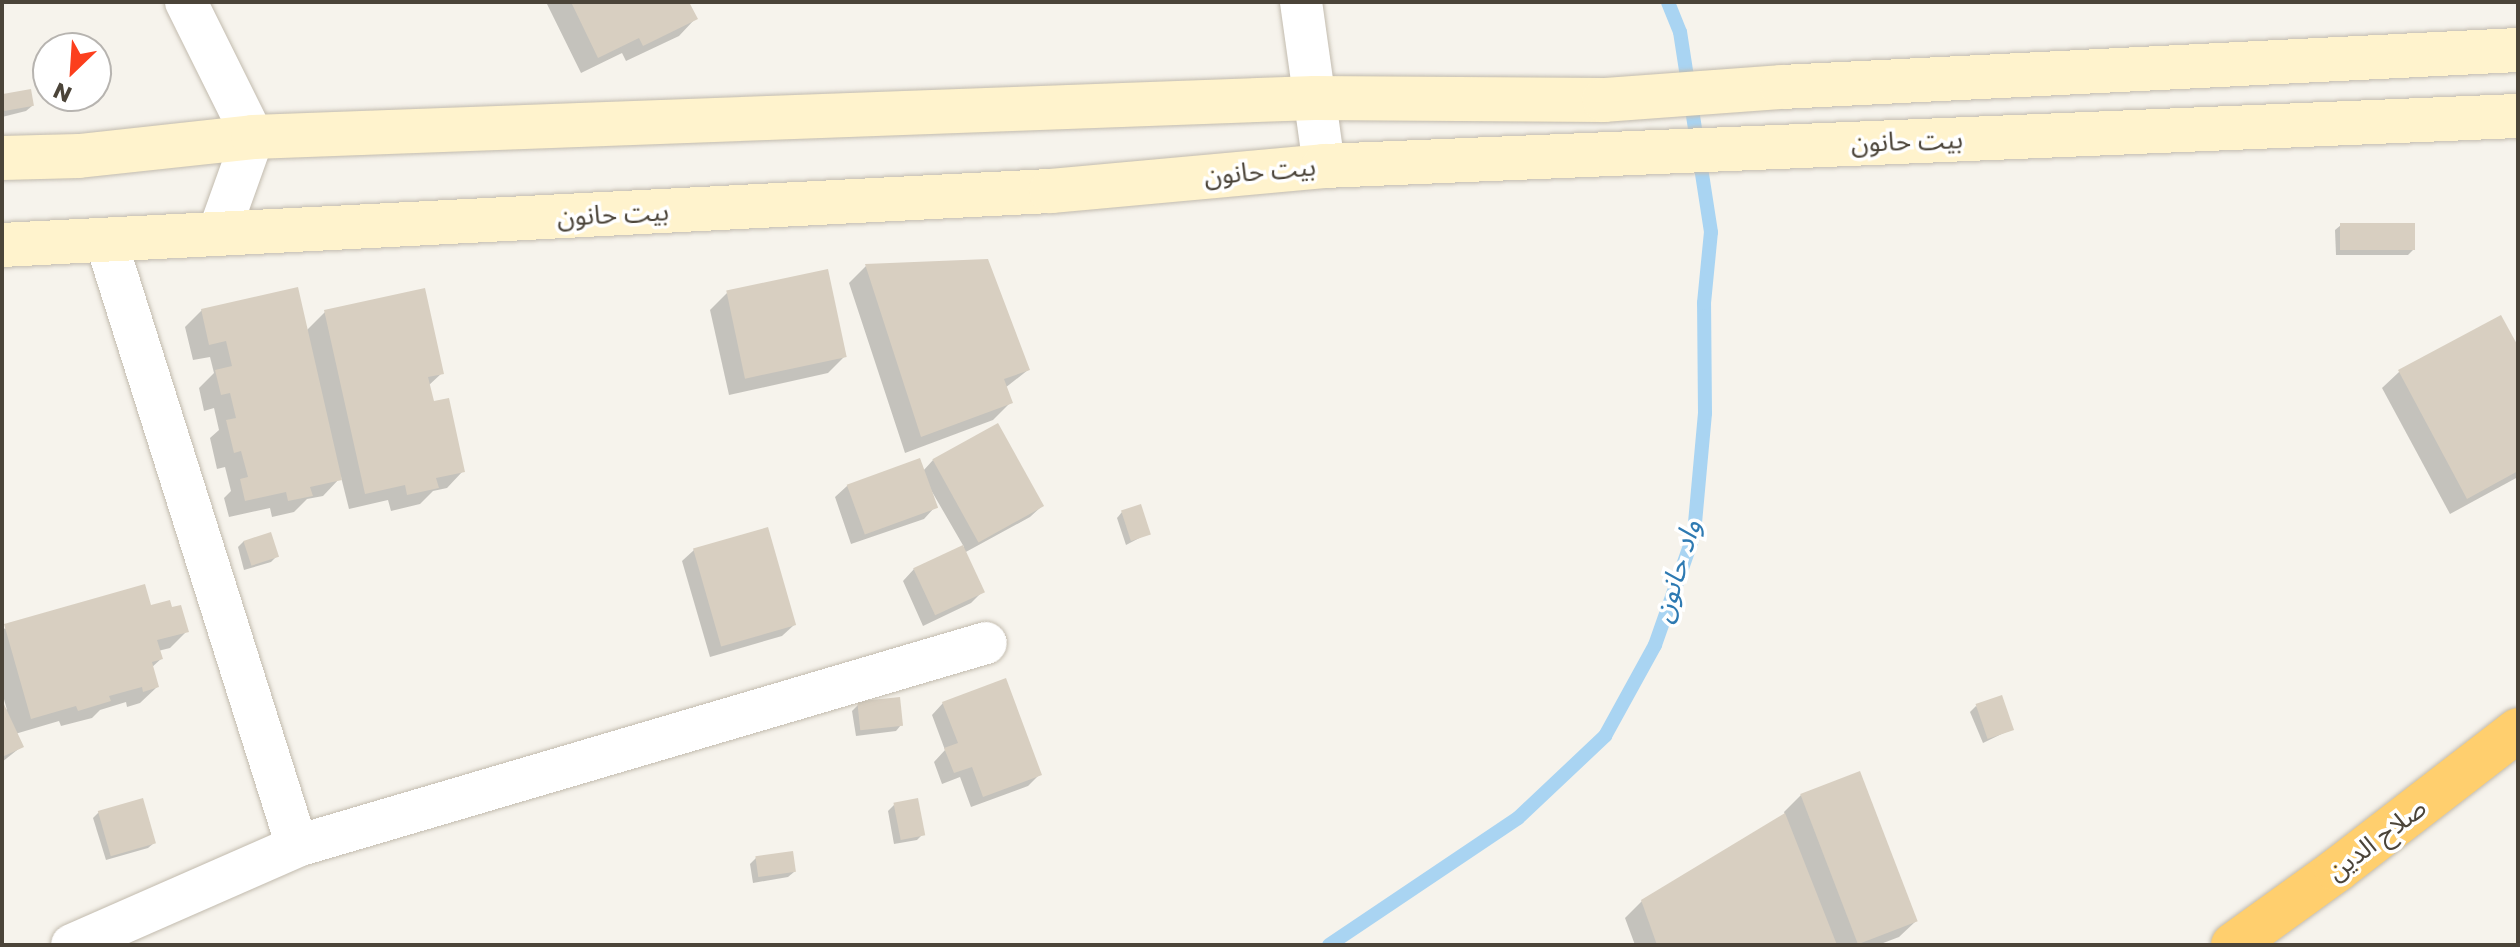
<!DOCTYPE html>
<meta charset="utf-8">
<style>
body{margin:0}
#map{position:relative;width:2520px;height:947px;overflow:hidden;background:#f6f3ec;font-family:Poppins,"Noto Sans Arabic",sans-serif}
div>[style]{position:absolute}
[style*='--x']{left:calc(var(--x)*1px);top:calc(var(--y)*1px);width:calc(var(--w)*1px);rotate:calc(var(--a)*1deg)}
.shadow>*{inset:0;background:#0003}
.stream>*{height:14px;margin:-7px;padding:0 7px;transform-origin:7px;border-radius:7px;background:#a9d4f2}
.building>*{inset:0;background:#d8cfc1;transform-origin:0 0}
.roads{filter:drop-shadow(0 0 2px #c2bbae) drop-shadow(0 0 2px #c2bbae)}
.street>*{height:42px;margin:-21px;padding:0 21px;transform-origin:21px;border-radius:21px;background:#fff}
.secondary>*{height:44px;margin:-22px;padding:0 22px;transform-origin:22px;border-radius:22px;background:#fff3cd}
.highway>*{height:44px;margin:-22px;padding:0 22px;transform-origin:22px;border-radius:22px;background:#ffcf6e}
span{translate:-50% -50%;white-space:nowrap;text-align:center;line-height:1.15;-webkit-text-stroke:7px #fff;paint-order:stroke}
.street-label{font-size:26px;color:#4b4439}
.water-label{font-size:28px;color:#2e7ab2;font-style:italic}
.frame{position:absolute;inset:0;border:4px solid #4b4439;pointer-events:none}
.north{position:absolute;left:32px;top:32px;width:80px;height:80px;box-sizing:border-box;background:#fff;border:2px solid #b7b4b0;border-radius:50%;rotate:205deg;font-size:22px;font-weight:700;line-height:32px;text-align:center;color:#4b4439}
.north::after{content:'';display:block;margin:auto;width:28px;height:36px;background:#fc3f1d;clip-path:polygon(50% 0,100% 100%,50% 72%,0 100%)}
</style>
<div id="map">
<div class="shadow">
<div style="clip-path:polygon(546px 2px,687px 2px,695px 19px,679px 36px,626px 61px,622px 53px,581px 73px)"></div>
<div style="clip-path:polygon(1837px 2px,1929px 2px,1838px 4px)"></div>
<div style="clip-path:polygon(3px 97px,32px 106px,26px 111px,2px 117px)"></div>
<div style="clip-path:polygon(2341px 225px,2413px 250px,2408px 255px,2336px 255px,2335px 230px)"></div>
<div style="clip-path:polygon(866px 266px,1028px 370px,1005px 388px,1010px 403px,993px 420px,905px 453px,849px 283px)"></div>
<div style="clip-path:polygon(727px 293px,845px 356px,828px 373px,729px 395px,710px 310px)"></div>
<div style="clip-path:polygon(202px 310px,306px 331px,325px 312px,442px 373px,428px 386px,432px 404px,463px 471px,447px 488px,433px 491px,420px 504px,391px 511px,388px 500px,349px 509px,341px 477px,323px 496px,307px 499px,294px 512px,272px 517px,270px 508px,229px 517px,224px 498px,231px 491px,225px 467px,217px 469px,210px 438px,219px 430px,214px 408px,204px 411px,199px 388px,214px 373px,210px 357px,193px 360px,185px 327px)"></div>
<div style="clip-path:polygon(2518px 350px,2518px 477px,2450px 514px,2382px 388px,2399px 372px)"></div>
<div style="clip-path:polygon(933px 460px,1042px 506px,1030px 517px,964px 553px,982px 592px,971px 603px,923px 626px,903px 581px,914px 569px,964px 547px,931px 490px,935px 507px,924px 519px,851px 544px,835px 497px,847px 486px,923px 471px)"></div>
<div style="clip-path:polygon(1122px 512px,1149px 533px,1126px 545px,1117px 518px)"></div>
<div style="clip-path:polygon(244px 541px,276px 557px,271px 562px,244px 570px,238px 547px)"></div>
<div style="clip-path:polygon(694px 550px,794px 625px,782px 636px,710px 657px,682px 561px)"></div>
<div style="clip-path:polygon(150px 607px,187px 631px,170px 648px,158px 651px,161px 659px,151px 668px,157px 687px,140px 703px,127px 707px,126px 702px,100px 710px,92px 718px,61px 726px,59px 721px,15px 734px,21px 747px,2px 762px,2px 705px,7px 710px,2px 692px,2px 629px)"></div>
<div style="clip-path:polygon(943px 703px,1040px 774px,1028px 786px,971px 807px,960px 777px,942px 784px,934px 762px,945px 750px,932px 715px)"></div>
<div style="clip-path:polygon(858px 705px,901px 725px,896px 731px,856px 736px,852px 711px)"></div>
<div style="clip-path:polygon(1976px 706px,2012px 729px,1983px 743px,1970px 712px)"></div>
<div style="clip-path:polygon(1801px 795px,1916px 921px,1899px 937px,1878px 945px,1635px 945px,1625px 918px,1642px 901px,1785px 815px,1784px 812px)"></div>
<div style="clip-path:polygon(894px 805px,923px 834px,917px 840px,894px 844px,888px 811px)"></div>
<div style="clip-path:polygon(99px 812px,154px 843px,148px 848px,106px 860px,93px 818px)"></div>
<div style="clip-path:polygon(756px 858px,794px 872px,788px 877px,753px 883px,750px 864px)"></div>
</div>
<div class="stream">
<div style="--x:1329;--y:945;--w:228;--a:-33.9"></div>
<div style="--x:1518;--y:818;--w:120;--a:-43.3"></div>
<div style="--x:1605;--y:736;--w:104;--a:-61.2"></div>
<div style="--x:1655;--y:645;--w:118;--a:-70.6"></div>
<div style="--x:1694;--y:534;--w:121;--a:-84.8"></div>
<div style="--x:1705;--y:413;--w:110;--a:-90.5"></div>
<div style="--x:1704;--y:303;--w:71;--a:-84.4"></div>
<div style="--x:1711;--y:232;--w:202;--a:-98.8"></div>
<div style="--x:1680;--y:32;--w:32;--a:-112"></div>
</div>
<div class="building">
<div style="clip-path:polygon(571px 2px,689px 2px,698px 19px,643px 46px,639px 38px,598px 58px)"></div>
<div style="left:31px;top:89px;width:17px;height:30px;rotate:80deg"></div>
<div style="left:2340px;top:223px;width:75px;height:27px"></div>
<div style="clip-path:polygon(988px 259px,1030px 370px,1004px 379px,1013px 403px,921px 437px,865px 264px)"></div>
<div style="left:828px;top:269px;width:90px;height:104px;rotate:78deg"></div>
<div style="clip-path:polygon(298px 287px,342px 480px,310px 487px,313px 496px,288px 501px,286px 492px,245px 501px,240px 479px,248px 477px,241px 451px,234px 453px,226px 420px,236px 418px,230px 393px,221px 395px,215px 370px,232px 366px,226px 341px,209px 345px,201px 309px)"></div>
<div style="clip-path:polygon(425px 288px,444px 374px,428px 377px,434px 401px,449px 398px,465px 472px,436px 478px,439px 488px,407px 495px,405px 485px,365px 494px,324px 310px)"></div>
<div style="clip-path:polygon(2501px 315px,2518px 346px,2518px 471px,2467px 499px,2398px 370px)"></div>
<div style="left:998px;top:423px;width:95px;height:75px;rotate:61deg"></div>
<div style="left:920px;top:458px;width:53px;height:78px;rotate:70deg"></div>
<div style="left:1141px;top:504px;width:32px;height:21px;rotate:72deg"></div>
<div style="left:768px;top:527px;width:102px;height:78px;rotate:74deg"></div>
<div style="left:271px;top:532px;width:26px;height:29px;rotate:72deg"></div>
<div style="left:963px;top:545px;width:52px;height:55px;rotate:65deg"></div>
<div style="clip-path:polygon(145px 584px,151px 605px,170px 600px,172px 607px,181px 605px,189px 632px,157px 640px,163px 659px,152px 662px,159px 687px,143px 692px,142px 687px,109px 696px,111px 701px,78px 711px,76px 706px,31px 719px,4px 624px)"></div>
<div style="clip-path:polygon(1006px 678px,1042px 775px,983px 797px,972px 767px,954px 773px,944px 748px,958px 743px,942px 702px)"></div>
<div style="left:2002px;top:695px;width:37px;height:28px;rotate:71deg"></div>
<div style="left:900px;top:697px;width:29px;height:43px;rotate:84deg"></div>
<div style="clip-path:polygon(2px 700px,24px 747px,2px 757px)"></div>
<div style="left:1860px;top:771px;width:161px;height:64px;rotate:69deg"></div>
<div style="left:143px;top:798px;width:47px;height:47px;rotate:74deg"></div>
<div style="left:918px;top:798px;width:38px;height:25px;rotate:79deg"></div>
<div style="clip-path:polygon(1785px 813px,1837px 945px,1657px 945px,1641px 900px)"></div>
<div style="left:793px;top:851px;width:21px;height:38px;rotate:82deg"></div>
</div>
<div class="roads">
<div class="street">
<div style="--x:186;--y:2;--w:151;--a:63.6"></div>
<div style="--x:253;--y:137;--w:104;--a:109.7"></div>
<div style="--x:1301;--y:2;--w:166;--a:82"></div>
<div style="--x:106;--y:241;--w:634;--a:72.48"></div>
<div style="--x:297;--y:846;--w:718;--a:-16.42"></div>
<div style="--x:72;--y:945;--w:246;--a:-23.7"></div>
</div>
<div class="secondary">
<div style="--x:2;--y:158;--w:77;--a:-1.5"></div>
<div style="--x:79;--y:156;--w:175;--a:-6.2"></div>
<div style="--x:253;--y:137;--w:1062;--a:-2.11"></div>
<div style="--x:1314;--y:98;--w:290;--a:0.4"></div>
<div style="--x:1604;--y:100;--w:178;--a:-4.2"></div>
<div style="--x:1782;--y:87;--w:737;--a:-2.88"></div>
<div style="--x:2;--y:245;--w:1050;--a:-2.95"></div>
<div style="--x:1051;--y:191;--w:274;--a:-5.2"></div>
<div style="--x:1324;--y:166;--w:1195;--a:-2.4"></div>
</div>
<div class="highway">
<div style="--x:2233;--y:945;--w:128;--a:-35.8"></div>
<div style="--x:2337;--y:870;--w:229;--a:-37.7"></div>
</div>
</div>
<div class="street-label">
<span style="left:1907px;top:142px;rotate:-2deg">بيت حانون</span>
<span style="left:1260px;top:172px;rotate:-5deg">بيت حانون</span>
<span style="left:613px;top:215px;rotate:-3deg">بيت حانون</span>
<span style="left:2377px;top:840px;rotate:-37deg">صلاح الدين</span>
</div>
<div class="water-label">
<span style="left:1677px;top:571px;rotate:-73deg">واد حانون</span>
</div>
<div class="frame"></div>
<div class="north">N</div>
</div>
